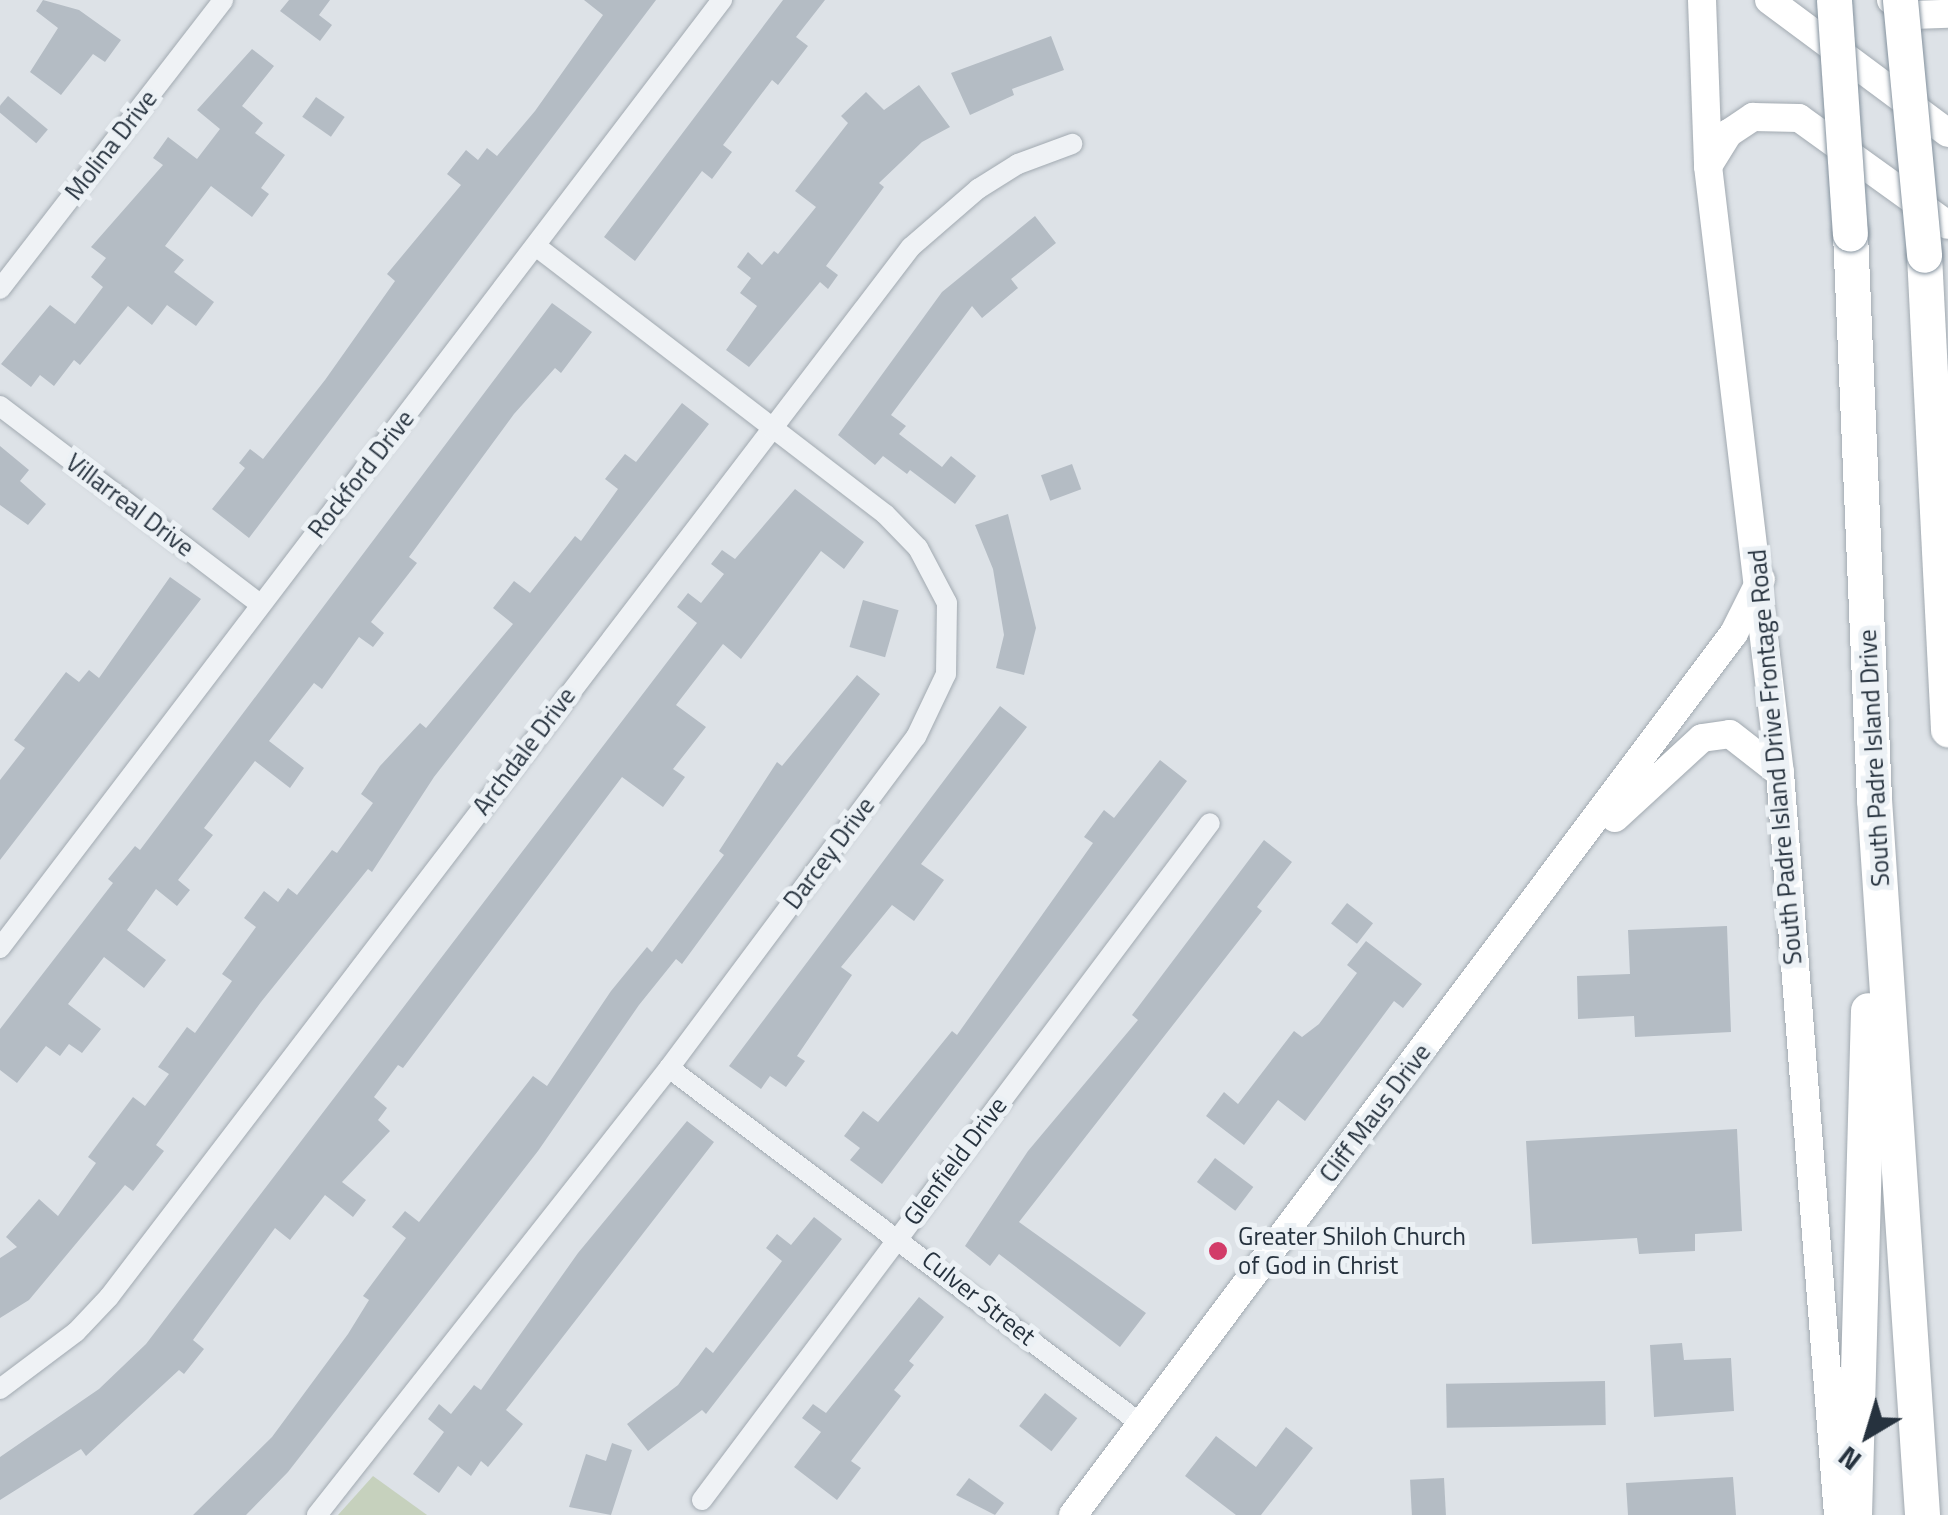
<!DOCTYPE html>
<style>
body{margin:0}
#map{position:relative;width:1948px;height:1515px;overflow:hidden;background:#dde2e7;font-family:"Titillium Web",sans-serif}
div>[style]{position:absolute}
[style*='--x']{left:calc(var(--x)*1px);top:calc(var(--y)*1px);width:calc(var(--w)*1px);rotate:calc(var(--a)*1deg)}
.green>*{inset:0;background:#c6d1bd}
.building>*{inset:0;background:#b4bcc4;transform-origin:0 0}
.roads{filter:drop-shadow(0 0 2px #a2aab1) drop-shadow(0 0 2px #a2aab1)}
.street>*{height:20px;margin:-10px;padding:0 10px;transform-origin:10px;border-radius:10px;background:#eff2f5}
.secondary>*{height:28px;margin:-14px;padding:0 14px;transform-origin:14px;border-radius:14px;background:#fff}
.highway>*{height:35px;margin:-17.5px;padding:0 17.5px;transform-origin:17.5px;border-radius:17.5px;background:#fff}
.bridges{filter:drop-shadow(0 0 2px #84929e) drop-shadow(0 0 2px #84929e)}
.highway-bridge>*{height:35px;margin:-17.5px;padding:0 17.5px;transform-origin:17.5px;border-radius:17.5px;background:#fff}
.dots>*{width:28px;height:28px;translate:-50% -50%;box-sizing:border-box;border:5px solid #ecf1f5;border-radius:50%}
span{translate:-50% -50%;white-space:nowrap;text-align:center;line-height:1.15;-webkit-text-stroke:10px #ecf1f5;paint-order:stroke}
.street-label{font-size:25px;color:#26323e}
.poi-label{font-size:25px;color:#26323e}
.left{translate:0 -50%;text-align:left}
.north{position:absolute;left:1818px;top:1385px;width:100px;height:100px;-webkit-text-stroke:8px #ecf1f5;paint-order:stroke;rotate:218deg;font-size:28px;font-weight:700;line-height:40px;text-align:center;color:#26323e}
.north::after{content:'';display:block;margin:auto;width:35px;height:45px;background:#26323e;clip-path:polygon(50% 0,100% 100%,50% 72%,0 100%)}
</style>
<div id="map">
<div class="green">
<div style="clip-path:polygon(373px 1476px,427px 1515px,338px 1515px)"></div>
</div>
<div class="building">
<div style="clip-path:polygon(43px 0,79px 10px,121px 40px,105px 62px,93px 54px,61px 95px,30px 72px,58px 28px,36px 11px)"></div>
<div style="clip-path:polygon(289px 0,330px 0,319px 15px,332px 25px,320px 41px,280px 11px)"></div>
<div style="clip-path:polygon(584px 0,656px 0,249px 538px,212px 509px,245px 468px,239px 463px,250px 449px,263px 459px,325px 380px,395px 281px,387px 274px,461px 185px,447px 174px,466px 150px,478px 160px,487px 148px,497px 156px,535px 111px,603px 15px)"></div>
<div style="clip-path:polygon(783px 0,825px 0,796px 37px,808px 46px,778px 85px,772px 80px,723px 145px,732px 152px,712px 179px,702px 171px,635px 261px,604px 237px)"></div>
<div style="clip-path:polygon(1051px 36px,1064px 70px,1012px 89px,1014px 95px,970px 115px,951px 73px)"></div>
<div style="clip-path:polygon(252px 49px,274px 66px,242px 106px,263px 123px,255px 133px,285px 155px,261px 188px,269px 194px,252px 217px,211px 186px,165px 246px,184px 260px,174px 272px,214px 302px,196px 326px,167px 305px,152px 325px,128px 306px,80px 365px,74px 360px,54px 386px,40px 375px,31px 387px,1px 364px,50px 305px,75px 324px,103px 287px,91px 277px,106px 258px,91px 247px,163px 165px,153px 158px,168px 137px,197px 159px,220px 129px,197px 110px)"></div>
<div style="clip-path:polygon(919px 85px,950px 127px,922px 142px,879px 183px,884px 187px,826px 266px,838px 275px,828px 289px,820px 282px,749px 367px,726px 350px,757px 306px,740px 293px,751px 278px,737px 267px,748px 252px,762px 265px,774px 251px,778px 254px,816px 207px,795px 191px,848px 123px,841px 116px,866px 92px,884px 110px)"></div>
<div style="left:8px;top:96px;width:52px;height:18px;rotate:40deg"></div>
<div style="left:316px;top:97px;width:35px;height:24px;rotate:35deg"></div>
<div style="clip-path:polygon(1035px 216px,1056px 243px,1011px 279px,1018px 288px,982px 318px,972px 306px,891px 415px,906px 426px,899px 434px,942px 467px,951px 456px,976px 476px,955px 504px,910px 470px,907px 474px,883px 456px,875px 465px,838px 435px,942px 292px)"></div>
<div style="clip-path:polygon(552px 303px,592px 332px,561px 373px,555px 368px,514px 414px,409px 557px,417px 563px,371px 622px,384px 633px,373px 647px,359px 637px,322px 689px,314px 683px,269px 741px,304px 768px,290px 788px,255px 761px,204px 828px,213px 835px,178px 880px,190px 890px,177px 906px,156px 889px,127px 930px,166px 960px,144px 988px,104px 957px,68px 1004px,101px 1029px,82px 1053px,69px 1044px,60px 1056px,46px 1046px,17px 1083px,0 1070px,0 1029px,113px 883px,108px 879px,135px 846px,140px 850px)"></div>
<div style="clip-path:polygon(682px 403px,709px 424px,434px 777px,372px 872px,368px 869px,261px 1002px,156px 1145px,164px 1151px,133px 1191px,125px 1185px,29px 1300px,0 1318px,0 1258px,17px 1247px,6px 1237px,39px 1199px,58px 1216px,96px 1163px,88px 1157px,133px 1097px,145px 1106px,169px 1074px,158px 1067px,187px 1027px,195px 1033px,232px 981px,222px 974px,256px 927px,244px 918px,264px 891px,278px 902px,288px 888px,297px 895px,332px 850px,337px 853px,373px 803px,361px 794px,380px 766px,420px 723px,426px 728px,513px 624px,493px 608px,514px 581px,530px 593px,575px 536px,581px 541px,618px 489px,605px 479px,625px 454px,636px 462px)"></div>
<div style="clip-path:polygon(0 446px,29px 470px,20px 481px,46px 504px,28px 525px,0 505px)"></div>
<div style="left:1072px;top:464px;width:27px;height:33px;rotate:70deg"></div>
<div style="clip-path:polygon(795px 489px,864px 542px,844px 569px,821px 551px,741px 659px,723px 644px,676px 705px,706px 727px,673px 769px,685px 777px,663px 807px,622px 777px,403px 1068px,398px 1065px,374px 1097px,387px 1108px,378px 1120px,390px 1131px,342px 1182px,366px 1200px,353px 1217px,325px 1195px,290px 1240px,275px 1228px,193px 1340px,204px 1349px,184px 1374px,179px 1370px,86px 1456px,81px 1449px,0 1500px,0 1457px,99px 1389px,146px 1344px,697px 623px,677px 607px,688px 593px,701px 603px,724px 574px,711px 564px,722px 550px,735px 559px)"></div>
<div style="clip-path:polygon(1008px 514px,1036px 628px,1024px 675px,996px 668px,1004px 635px,993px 569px,975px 525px)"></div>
<div style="clip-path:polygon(170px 577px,201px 599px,0 860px,0 780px,25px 748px,14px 740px,66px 672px,79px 682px,89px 670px,99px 678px)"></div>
<div style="left:863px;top:600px;width:37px;height:49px;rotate:16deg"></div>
<div style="clip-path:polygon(857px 675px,880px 694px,682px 964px,676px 959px,639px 1005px,538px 1151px,288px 1472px,246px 1515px,193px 1515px,272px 1437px,348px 1334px,369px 1300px,363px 1296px,406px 1238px,392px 1227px,405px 1211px,419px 1222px,533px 1076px,547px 1086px,611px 991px,647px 947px,652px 952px,724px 855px,719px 851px,777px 762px,782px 766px)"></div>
<div style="clip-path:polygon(1000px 706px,1027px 727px,921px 864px,944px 880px,914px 921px,892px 905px,841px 967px,852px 975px,797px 1056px,805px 1061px,786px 1087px,770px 1076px,761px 1089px,729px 1066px)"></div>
<div style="clip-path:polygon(1160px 760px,1187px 781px,882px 1184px,850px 1160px,860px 1148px,844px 1136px,863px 1111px,878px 1122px,952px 1031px,957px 1035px,1093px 843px,1084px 837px,1104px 810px,1114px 818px)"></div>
<div style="clip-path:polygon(1264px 840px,1292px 862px,1257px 907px,1262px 911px,1019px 1222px,1146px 1313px,1120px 1347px,999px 1254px,990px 1266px,965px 1246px,1028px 1151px,1138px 1020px,1132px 1015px)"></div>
<div style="left:1347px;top:903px;width:33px;height:26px;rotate:38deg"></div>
<div style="clip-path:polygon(1727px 926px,1731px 1032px,1635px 1037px,1634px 1016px,1578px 1019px,1577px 976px,1630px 974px,1628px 930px)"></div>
<div style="clip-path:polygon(1366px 941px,1422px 984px,1403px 1008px,1394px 1001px,1305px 1121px,1278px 1100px,1244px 1145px,1206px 1116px,1224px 1092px,1238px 1104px,1294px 1031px,1302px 1037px,1319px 1024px,1357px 973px,1347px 965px)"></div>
<div style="clip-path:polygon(687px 1121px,714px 1142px,506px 1410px,523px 1424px,488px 1467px,481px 1461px,471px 1476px,458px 1466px,439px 1493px,413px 1474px,444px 1432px,428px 1419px,439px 1404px,451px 1414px,474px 1385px,481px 1390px,578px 1253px)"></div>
<div style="clip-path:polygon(1737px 1129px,1742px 1231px,1695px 1234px,1695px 1251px,1639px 1254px,1637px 1238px,1532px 1244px,1526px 1141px)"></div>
<div style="left:1215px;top:1158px;width:48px;height:30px;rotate:37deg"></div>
<div style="clip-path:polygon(814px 1217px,842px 1239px,706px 1414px,702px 1410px,648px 1451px,627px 1424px,678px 1385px,706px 1347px,713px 1353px,782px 1261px,766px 1248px,777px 1234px,791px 1245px)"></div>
<div style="clip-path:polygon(919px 1297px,944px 1317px,909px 1361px,914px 1365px,894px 1390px,901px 1396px,851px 1461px,861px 1468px,837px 1500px,794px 1467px,821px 1432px,802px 1418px,813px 1404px,826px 1413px)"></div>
<div style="clip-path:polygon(1682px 1343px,1684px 1360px,1731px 1358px,1734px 1411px,1654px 1417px,1650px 1345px)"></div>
<div style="left:1605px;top:1381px;width:44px;height:159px;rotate:89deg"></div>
<div style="left:1045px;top:1393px;width:41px;height:42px;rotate:38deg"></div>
<div style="clip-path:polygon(1286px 1427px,1313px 1448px,1261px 1515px,1236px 1515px,1185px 1476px,1216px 1436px,1256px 1467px)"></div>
<div style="clip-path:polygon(612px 1443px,632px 1450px,611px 1515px,569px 1507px,586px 1454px,606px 1461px)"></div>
<div style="clip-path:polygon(1733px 1477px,1736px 1515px,1628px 1515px,1626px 1483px)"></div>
<div style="clip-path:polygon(969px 1478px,1004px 1503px,995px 1515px,956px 1495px)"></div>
<div style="left:1444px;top:1478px;width:37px;height:34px;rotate:87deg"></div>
</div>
<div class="roads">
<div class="street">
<div style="--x:0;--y:289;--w:365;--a:-52.3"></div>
<div style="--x:0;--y:406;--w:327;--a:37.3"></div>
<div style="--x:0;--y:948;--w:1192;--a:-52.71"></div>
<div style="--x:669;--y:1068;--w:591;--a:37.02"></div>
<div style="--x:0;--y:1389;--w:95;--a:-36.9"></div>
<div style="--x:76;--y:1332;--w:48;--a:-46.7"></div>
<div style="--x:109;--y:1297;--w:1321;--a:-52.63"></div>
<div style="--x:911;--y:247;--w:89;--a:-40.9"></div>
<div style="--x:978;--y:189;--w:47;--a:-32"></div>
<div style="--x:1018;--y:164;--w:58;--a:-20.3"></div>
<div style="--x:702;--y:1500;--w:846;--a:-53.12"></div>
<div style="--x:317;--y:1515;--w:569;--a:-51.78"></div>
<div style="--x:669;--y:1068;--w:413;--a:-53.3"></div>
<div style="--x:916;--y:737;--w:70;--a:-64.5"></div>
<div style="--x:946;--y:674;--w:71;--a:-89.2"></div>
<div style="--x:947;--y:603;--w:62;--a:-117.8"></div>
<div style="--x:918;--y:548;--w:47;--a:-134.1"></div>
<div style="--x:885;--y:514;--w:440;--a:-142.5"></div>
</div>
<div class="secondary">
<div style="--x:1702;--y:0;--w:166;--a:87.9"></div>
<div style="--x:1708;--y:166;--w:611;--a:83.24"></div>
<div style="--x:1780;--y:773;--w:744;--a:85.53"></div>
<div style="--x:1769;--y:0;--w:223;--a:36.6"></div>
<div style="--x:1891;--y:0;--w:27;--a:34"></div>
<div style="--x:1913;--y:15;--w:35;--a:-2"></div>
<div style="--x:1708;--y:166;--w:39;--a:-58"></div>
<div style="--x:1729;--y:133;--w:29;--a:-34"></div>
<div style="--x:1753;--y:117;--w:46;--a:1.2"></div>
<div style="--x:1799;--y:118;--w:183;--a:35.7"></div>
<div style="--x:1615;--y:818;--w:118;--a:-42.6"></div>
<div style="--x:1702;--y:738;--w:28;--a:-8"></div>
<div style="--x:1730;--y:734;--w:63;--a:38"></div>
<div style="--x:1073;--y:1515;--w:1102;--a:-53.15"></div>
<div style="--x:1734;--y:633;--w:60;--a:-63.4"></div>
</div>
<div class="highway">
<div style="--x:1850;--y:233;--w:567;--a:87.57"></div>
<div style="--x:1874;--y:799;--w:718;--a:86.16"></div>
<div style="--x:1924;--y:255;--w:475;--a:87.1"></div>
<div style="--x:1854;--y:1515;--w:505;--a:-88.41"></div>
</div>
</div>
<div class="bridges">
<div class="highway-bridge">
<div style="--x:1834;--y:0;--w:234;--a:86.1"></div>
<div style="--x:1900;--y:0;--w:256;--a:84.6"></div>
</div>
</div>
<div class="dots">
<div style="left:1218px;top:1251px;background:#d23c69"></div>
</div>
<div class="street-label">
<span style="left:111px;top:145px;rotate:-52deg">Molina Drive</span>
<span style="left:361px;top:474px;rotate:-52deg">Rockford Drive</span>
<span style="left:130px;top:505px;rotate:37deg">Villarreal Drive</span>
<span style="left:524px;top:751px;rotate:-53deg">Archdale Drive</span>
<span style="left:1775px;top:757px;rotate:-95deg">South Padre Island Drive Frontage Road</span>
<span style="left:1874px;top:758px;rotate:-93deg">South Padre Island Drive</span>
<span style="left:829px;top:853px;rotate:-53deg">Darcey Drive</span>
<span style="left:1375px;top:1113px;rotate:-53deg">Cliff Maus Drive</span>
<span style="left:955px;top:1161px;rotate:-53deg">Glenfield Drive</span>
<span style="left:979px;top:1298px;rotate:38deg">Culver Street</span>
</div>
<div class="poi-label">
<span class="left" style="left:1238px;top:1251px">Greater Shiloh Church<br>of God in Christ</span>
</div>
<div class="north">N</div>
</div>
